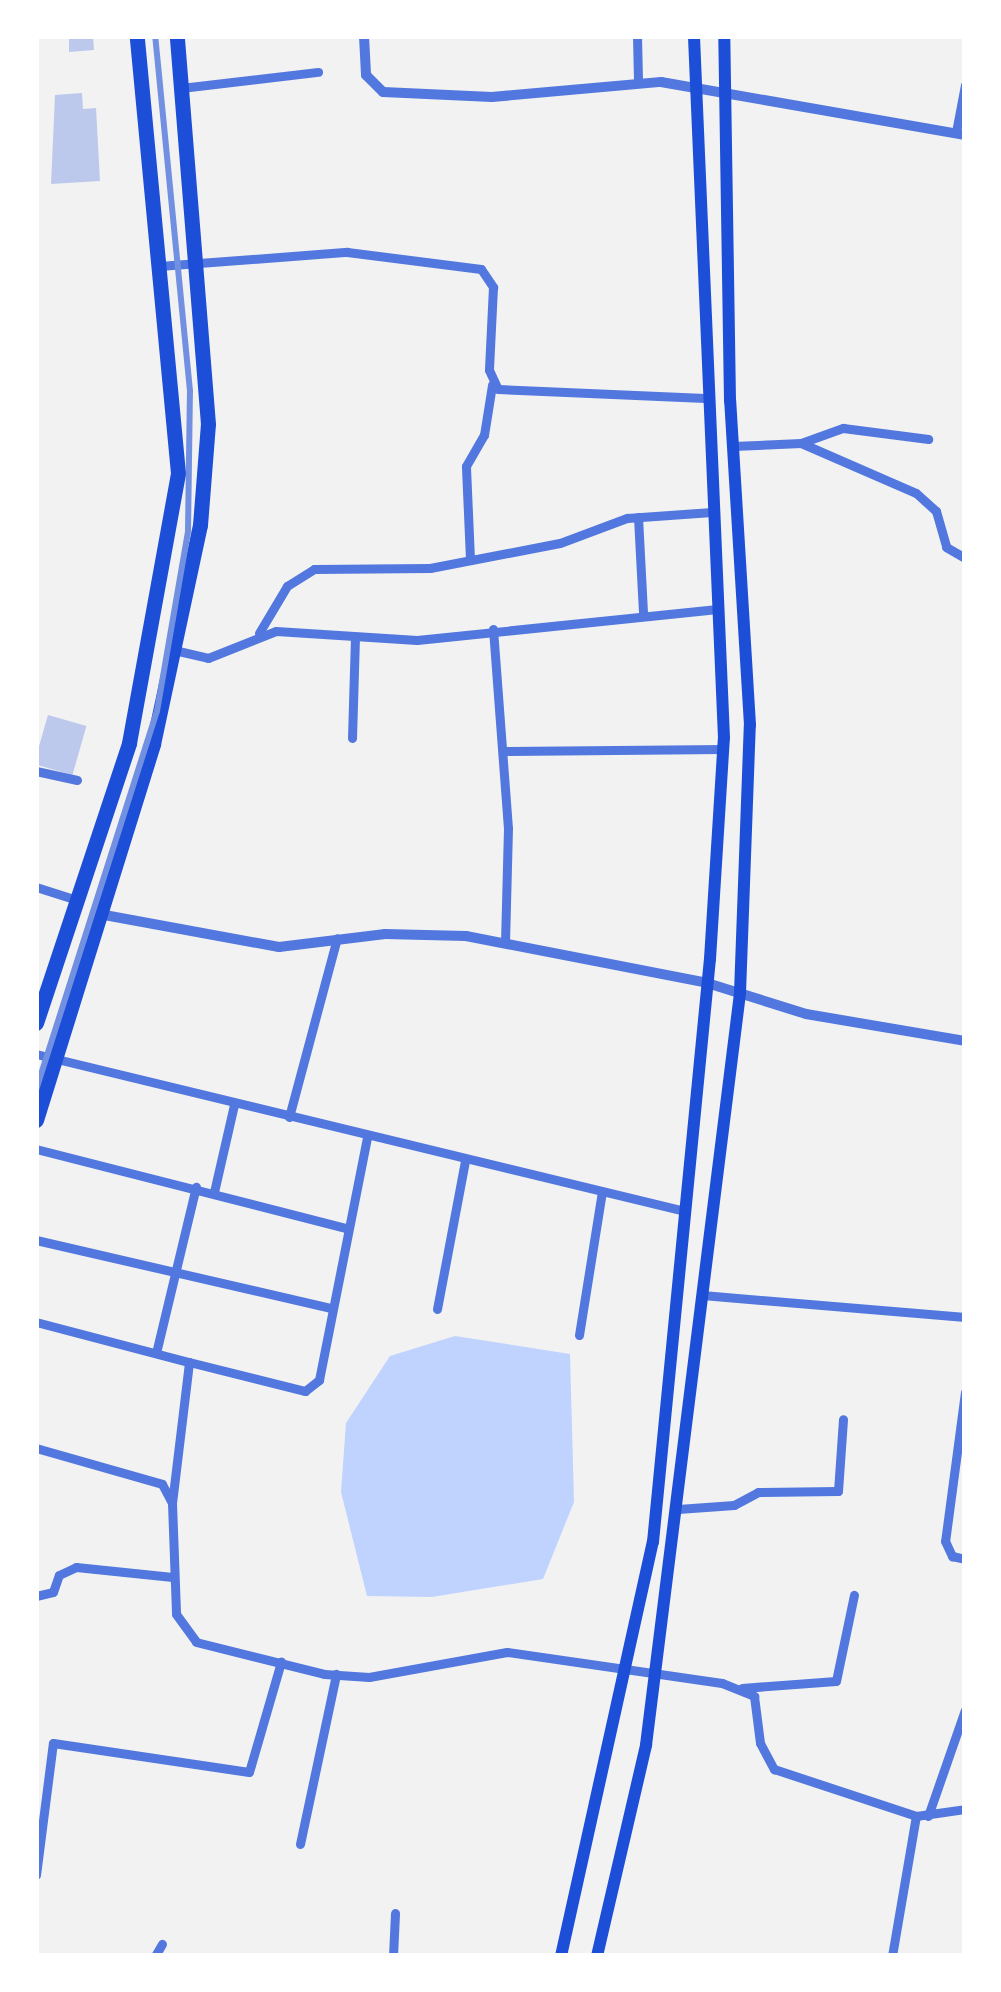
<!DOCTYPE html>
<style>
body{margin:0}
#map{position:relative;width:1001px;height:1992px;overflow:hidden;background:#f2f2f2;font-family:Mulish,sans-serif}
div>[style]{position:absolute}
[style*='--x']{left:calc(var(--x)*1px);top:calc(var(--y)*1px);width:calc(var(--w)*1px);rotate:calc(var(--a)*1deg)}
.water>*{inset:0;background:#bfd3fe}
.building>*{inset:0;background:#bdc9ec;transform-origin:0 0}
.minor>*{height:9px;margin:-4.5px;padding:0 4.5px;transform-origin:4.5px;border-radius:4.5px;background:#5277de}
.tertiary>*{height:10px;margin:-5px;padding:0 5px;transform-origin:5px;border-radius:5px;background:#5277de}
.secondary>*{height:12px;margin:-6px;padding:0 6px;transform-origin:6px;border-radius:6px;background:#1d4ed8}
.trunk>*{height:15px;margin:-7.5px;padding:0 7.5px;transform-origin:7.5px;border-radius:7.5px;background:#1d4ed8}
.rail>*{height:6px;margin:-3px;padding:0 3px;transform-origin:3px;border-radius:3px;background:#7290e2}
span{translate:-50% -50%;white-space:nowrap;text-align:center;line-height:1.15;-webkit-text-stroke:12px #fff;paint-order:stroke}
.frame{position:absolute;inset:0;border:39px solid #fff;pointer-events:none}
</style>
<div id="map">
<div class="water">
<div style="clip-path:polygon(455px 1336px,570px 1354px,574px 1502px,543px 1579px,432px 1597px,367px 1596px,341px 1492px,346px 1423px,390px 1356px)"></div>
</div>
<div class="building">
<div style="clip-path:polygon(69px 36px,93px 36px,94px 50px,69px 52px)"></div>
<div style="clip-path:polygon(82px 93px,83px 109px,96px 108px,100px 181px,51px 184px,55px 95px)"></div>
<div style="left:48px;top:715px;width:40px;height:51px;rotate:16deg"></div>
</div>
<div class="minor">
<div style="--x:637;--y:36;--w:44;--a:88.7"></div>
<div style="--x:181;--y:88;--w:138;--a:-6.7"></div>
<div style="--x:956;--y:132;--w:48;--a:-79.2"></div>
<div style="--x:159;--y:266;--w:189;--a:-4.3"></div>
<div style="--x:347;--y:252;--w:135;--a:7.2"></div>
<div style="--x:481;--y:269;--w:22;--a:56"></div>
<div style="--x:493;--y:287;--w:83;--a:92.8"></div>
<div style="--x:489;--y:370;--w:21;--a:65"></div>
<div style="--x:498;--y:389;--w:207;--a:2.5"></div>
<div style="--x:801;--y:443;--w:45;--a:-19.7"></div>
<div style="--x:843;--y:428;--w:86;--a:7.4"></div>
<div style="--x:733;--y:446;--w:68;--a:-2.5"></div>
<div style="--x:801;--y:443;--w:125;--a:23.5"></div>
<div style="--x:916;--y:493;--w:27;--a:42"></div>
<div style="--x:936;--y:511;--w:37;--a:74"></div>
<div style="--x:946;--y:547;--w:22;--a:30"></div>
<div style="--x:638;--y:517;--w:97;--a:87"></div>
<div style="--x:470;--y:559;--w:93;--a:-92.5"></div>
<div style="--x:466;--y:466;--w:36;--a:-60"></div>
<div style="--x:484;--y:435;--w:51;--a:-80.9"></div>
<div style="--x:493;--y:629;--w:200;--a:85.7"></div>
<div style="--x:508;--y:828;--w:114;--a:91.5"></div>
<div style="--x:259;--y:633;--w:55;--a:-59.2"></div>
<div style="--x:287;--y:586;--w:32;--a:-32"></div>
<div style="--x:314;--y:569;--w:116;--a:-0.5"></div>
<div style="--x:430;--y:568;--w:132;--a:-10.9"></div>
<div style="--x:560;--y:543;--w:72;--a:-20.5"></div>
<div style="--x:627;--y:518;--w:85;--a:-4"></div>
<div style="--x:174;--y:650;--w:35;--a:13"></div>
<div style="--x:208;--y:658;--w:73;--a:-21.7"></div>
<div style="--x:276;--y:631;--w:141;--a:3.7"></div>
<div style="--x:417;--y:640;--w:302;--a:-5.9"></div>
<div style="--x:352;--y:738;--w:101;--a:-88.3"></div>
<div style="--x:504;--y:751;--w:219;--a:-0.5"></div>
<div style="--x:36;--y:771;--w:42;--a:12.4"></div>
<div style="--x:36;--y:887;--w:43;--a:17.6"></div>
<div style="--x:36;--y:1054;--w:668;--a:13.6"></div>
<div style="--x:289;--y:1117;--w:185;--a:-75"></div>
<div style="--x:36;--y:1149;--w:321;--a:14.3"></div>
<div style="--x:214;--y:1192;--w:89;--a:-77.1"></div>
<div style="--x:36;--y:1240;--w:303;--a:13"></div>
<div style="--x:702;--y:1295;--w:264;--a:4.8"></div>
<div style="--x:437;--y:1309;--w:151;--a:-79.3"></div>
<div style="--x:36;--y:1322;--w:158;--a:14.7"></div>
<div style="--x:579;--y:1335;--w:145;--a:-80.9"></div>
<div style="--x:156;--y:1353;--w:171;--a:-76.5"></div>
<div style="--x:965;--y:1392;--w:150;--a:97.6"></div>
<div style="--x:945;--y:1541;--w:17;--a:65"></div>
<div style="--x:952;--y:1556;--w:13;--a:13"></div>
<div style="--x:36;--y:1448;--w:131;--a:15.9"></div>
<div style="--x:162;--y:1484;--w:21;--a:62"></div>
<div style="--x:172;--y:1503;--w:111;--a:87.9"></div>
<div style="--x:176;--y:1614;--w:34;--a:54"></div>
<div style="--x:196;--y:1642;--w:132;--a:14"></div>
<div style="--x:324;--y:1674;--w:45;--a:3.8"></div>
<div style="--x:369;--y:1677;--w:140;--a:-10.3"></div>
<div style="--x:507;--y:1652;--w:217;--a:8.2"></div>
<div style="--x:722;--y:1683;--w:35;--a:22"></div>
<div style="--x:754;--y:1696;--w:47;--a:82.7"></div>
<div style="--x:760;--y:1743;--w:30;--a:62"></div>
<div style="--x:774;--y:1769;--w:150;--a:18.3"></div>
<div style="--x:916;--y:1816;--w:49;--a:-8.1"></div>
<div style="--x:172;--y:1503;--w:142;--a:-83.1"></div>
<div style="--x:189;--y:1362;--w:120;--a:14"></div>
<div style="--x:305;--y:1391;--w:18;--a:-38"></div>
<div style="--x:319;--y:1380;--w:247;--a:-78.8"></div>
<div style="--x:678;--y:1509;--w:56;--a:-4.1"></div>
<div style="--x:734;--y:1505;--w:27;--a:-28"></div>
<div style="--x:758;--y:1492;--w:80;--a:-0.7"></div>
<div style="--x:838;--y:1491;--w:72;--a:-86"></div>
<div style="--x:36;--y:1596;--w:17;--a:-13"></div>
<div style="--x:53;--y:1592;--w:18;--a:-71"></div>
<div style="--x:59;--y:1575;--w:19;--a:-25"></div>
<div style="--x:76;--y:1567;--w:97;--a:5.9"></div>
<div style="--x:742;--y:1688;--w:94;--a:-4.3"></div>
<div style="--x:836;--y:1681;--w:88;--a:-78.2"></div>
<div style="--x:928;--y:1816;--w:112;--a:-70.8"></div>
<div style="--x:300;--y:1844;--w:174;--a:-78"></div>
<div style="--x:36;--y:1875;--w:133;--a:-82.7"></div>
<div style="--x:53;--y:1743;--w:198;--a:8.4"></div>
<div style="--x:249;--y:1772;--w:115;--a:-73.8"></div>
<div style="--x:155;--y:1956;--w:14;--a:-60"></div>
<div style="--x:393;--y:1956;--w:43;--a:-87.3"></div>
<div style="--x:892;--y:1956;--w:142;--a:-80.3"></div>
</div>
<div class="tertiary">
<div style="--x:364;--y:36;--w:39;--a:87"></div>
<div style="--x:366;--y:75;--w:24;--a:45"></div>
<div style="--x:383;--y:92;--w:109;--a:2.6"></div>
<div style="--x:492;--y:97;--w:170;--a:-5.1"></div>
<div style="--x:661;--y:82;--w:309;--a:9.9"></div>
<div style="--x:99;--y:914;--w:183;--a:10.4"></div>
<div style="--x:279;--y:947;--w:107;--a:-7"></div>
<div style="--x:385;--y:934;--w:81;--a:1.4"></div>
<div style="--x:466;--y:936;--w:246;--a:11"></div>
<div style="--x:707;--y:983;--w:104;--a:17.4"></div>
<div style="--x:806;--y:1014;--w:161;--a:9.6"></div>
</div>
<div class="secondary">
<div style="--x:561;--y:1956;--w:424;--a:-77.5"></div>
<div style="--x:653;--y:1542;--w:586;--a:-84.42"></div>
<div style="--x:710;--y:959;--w:221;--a:-86.4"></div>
<div style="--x:724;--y:738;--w:703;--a:-92.45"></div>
<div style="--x:597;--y:1956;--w:217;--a:-76.9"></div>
<div style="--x:646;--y:1745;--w:758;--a:-82.87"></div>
<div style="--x:740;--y:993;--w:268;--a:-87.9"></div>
<div style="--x:750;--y:725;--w:325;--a:-93.5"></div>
<div style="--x:730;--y:401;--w:365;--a:-90.9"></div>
</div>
<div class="trunk">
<div style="--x:36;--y:1023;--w:295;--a:-71.6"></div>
<div style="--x:129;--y:743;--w:274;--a:-79.7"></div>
<div style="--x:178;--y:473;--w:439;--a:-95.4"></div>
<div style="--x:36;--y:1120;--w:394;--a:-72.7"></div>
<div style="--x:153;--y:744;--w:224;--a:-77.9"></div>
<div style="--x:200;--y:525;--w:101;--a:-85.5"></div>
<div style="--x:208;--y:424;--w:389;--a:-94.6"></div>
</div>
<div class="rail">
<div style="--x:36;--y:1090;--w:398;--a:-72.3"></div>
<div style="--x:157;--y:711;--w:183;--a:-80.2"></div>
<div style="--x:188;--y:531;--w:140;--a:-89.2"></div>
<div style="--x:190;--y:391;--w:357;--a:-95.6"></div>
</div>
<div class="frame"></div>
</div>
